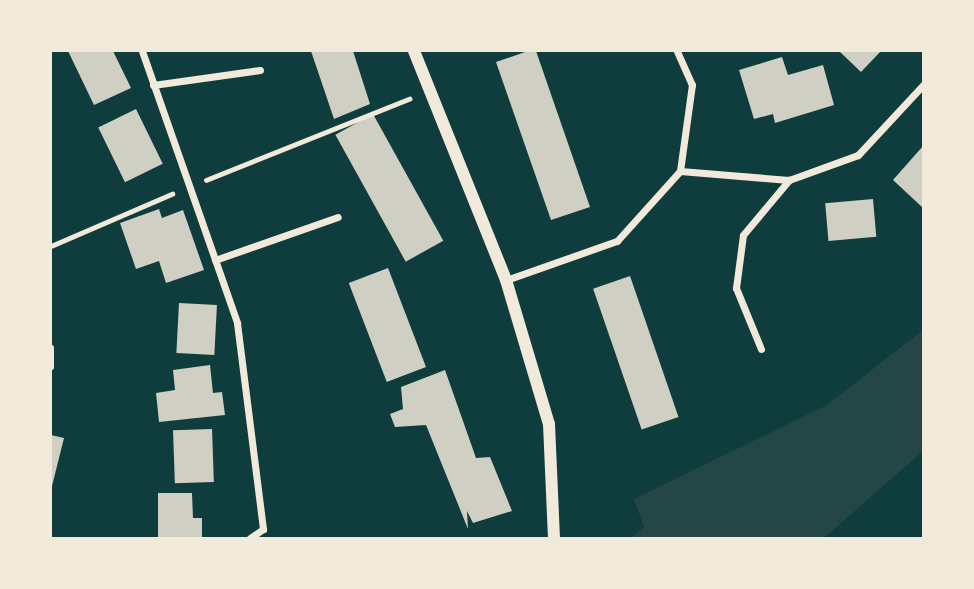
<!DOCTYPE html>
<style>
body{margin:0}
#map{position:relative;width:974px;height:589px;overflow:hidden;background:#0f3d3e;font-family:Quicksand,sans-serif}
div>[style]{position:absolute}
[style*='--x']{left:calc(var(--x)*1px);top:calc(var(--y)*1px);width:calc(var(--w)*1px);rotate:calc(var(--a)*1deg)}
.green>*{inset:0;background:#244646}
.building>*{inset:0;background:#cfcfc3;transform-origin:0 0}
.path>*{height:4.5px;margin:-2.25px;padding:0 2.25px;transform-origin:2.25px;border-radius:2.25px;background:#f1e9da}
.service>*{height:5px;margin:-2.5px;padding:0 2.5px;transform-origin:2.5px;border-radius:2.5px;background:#f1e9da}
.minor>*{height:7px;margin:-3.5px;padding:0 3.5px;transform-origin:3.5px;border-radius:3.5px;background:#f1e9da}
.tertiary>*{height:12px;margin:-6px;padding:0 6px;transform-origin:6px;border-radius:6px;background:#f1e9da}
span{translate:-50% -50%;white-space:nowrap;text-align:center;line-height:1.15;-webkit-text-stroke:7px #f1e9da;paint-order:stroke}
.frame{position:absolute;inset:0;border:52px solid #f1e9da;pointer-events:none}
</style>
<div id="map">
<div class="green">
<div style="clip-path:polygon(923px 330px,923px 451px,824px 538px,631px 538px,644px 527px,634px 499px,827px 405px)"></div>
</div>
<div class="building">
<div style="clip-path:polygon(68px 51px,113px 51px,131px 88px,94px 105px)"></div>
<div style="clip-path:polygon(311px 51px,353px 51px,370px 104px,334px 119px)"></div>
<div style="clip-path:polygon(528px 51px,536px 51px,590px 207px,551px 220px,496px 62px)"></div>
<div style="clip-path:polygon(839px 51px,881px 51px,861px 72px)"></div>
<div style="clip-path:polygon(782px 57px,788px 75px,823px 65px,834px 105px,775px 123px,773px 114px,754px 119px,739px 70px)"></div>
<div style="left:136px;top:109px;width:61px;height:42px;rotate:64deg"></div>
<div style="left:373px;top:114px;width:145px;height:43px;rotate:61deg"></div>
<div style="clip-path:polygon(923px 146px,923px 205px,922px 207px,893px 180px)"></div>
<div style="left:873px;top:199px;width:38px;height:48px;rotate:85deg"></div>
<div style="clip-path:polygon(159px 209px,162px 218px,183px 210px,204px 270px,166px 283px,159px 261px,136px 269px,120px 223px)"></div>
<div style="left:388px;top:268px;width:106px;height:42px;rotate:69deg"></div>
<div style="left:630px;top:276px;width:149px;height:39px;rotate:71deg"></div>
<div style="left:179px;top:303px;width:38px;height:50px;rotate:3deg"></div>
<div style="clip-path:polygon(210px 365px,213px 393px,222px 392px,225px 415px,159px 422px,156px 393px,175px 390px,173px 370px)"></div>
<div style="clip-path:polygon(445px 370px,476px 458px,490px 457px,512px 511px,473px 523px,467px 511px,468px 529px,426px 425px,395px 427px,390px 414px,403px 409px,401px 387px)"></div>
<div style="left:212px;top:429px;width:53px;height:39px;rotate:88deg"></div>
<div style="clip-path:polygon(51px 435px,64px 438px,52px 486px,51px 486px)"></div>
<div style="clip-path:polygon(158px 493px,192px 493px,193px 518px,202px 518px,202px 538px,158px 538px)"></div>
</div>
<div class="path">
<div style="--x:206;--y:180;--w:219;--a:-21.8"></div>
<div style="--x:51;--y:246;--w:132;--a:-23.3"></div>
</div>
<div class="service">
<div style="--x:51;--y:347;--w:20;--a:90"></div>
</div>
<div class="minor">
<div style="--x:142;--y:51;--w:288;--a:70.7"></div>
<div style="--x:237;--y:323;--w:208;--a:82.8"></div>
<div style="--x:263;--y:529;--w:16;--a:145"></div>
<div style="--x:153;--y:85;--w:108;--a:-8"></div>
<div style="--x:680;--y:171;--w:109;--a:4.7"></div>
<div style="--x:789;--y:180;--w:73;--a:-19.9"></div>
<div style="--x:858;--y:155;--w:96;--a:-47.1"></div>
<div style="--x:215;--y:260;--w:130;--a:-19.3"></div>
<div style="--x:506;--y:280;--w:118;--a:-19.4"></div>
<div style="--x:617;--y:241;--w:94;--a:-48"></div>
<div style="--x:680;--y:171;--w:87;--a:-82.1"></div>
<div style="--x:692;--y:85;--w:37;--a:-114"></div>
<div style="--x:761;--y:349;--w:66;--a:-112.3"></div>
<div style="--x:736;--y:288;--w:53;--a:-82.5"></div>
<div style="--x:743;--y:235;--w:72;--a:-50.1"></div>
</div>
<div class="tertiary">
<div style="--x:414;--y:51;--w:247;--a:68.1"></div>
<div style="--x:506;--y:280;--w:150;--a:73.4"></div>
<div style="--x:549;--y:424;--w:114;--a:87.5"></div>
</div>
<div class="frame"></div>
</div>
